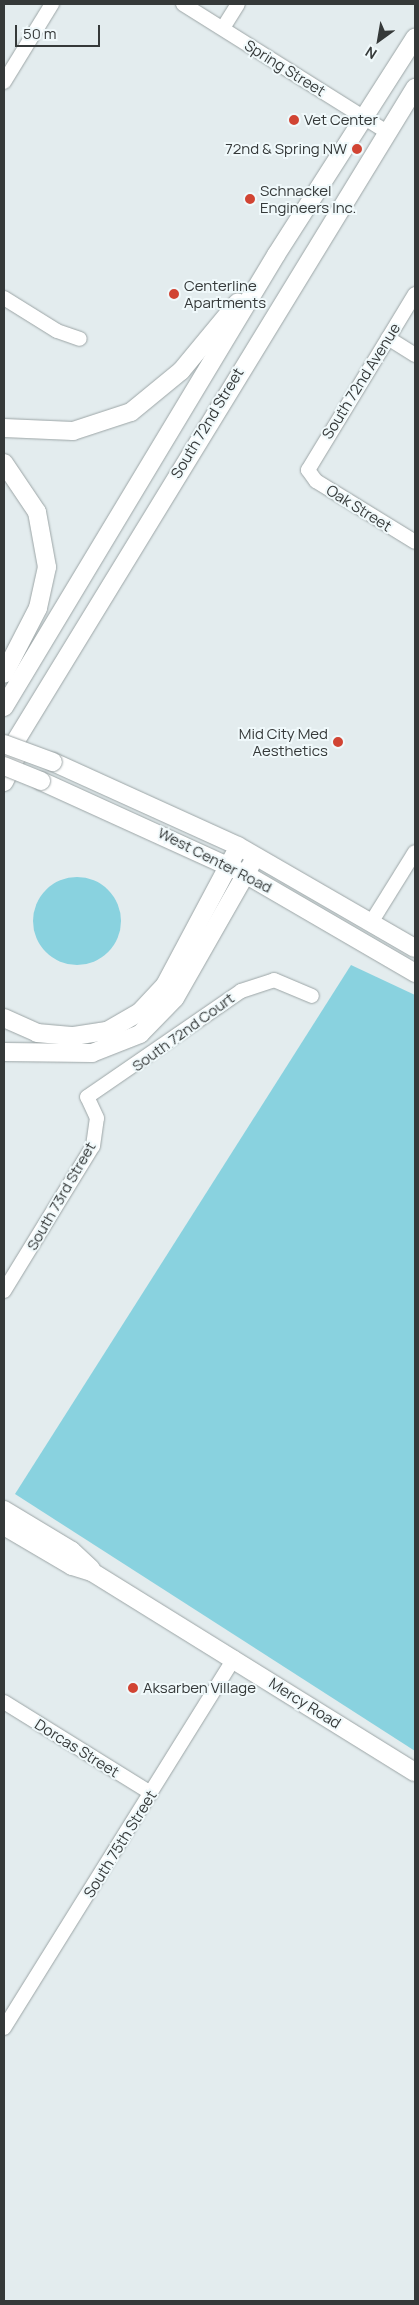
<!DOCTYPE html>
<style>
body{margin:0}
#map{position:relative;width:419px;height:2305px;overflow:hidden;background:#e3ecee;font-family:Manrope,sans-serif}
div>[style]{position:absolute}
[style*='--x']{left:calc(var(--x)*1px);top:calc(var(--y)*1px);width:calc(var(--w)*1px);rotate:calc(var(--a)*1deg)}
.green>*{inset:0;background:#89d2df}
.round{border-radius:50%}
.roads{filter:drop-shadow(0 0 1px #9ca5a6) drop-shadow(0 0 1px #9ca5a6)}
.minor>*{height:14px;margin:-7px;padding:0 7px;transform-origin:7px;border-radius:7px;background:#fff}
.major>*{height:18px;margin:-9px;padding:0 9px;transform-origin:9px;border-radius:9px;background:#fff}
.bridges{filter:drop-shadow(0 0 1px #9ca5a6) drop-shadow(0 0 1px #9ca5a6)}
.major-bridge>*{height:18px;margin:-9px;padding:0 9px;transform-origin:9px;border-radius:9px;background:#fff}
.dots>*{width:14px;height:14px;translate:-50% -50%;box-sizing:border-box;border:2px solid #f0f9fb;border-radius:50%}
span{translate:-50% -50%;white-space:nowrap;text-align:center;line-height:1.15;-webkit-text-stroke:4px #f0f9fb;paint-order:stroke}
.street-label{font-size:15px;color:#353939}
.poi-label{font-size:15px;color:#353939}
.left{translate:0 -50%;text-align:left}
.right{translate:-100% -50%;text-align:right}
.frame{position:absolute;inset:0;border:5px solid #353939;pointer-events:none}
.north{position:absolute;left:354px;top:15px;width:50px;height:50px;-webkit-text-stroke:4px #f0f9fb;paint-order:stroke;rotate:212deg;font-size:14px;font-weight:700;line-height:20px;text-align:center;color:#353939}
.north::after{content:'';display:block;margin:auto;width:18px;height:22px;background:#353939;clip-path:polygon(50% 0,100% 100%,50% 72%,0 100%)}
.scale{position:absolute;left:15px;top:25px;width:85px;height:22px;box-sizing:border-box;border:2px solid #353939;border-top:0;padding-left:6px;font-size:15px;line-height:18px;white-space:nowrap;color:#353939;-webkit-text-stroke:4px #f0f9fb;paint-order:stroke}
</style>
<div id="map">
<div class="green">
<div class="round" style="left:33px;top:877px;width:88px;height:88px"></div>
<div style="clip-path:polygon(351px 965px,415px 995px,415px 1751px,15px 1494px)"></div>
</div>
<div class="roads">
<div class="minor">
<div style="--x:183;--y:4;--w:241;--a:32.1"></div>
<div style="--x:223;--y:28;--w:28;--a:-58"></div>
<div style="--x:4;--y:82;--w:92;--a:-58.4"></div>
<div style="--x:415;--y:294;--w:206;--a:121.3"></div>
<div style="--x:308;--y:470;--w:14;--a:54"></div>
<div style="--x:316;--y:481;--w:116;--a:31.6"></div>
<div style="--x:4;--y:298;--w:62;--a:31.9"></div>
<div style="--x:57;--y:331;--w:24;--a:19"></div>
<div style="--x:388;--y:338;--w:32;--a:32"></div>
<div style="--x:372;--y:921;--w:81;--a:-58.1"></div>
<div style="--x:4;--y:1291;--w:170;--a:-58.5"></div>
<div style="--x:93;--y:1146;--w:28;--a:-82"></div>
<div style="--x:97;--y:1118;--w:23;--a:-115"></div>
<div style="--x:87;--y:1097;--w:187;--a:-34.5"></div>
<div style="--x:241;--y:991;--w:35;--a:-18"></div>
<div style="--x:274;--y:980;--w:41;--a:22.8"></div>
<div style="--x:4;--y:1702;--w:173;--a:31.8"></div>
<div style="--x:4;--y:2028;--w:436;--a:-58.1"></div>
</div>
<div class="major">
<div style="--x:4;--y:428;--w:69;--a:2.5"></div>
<div style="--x:73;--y:431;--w:61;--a:-18.1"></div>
<div style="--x:131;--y:412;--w:65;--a:-39.4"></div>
<div style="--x:181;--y:371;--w:89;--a:-50.4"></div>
<div style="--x:4;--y:463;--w:59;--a:56"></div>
<div style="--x:37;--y:512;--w:56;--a:79.7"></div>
<div style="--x:47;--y:567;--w:42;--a:102.4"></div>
<div style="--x:38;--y:608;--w:74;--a:117.3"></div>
<div style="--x:4;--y:707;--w:528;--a:-58.96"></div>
<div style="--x:276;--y:255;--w:258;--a:-57.4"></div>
<div style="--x:4;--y:760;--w:788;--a:-58.55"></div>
<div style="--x:53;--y:762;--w:203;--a:24.4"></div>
<div style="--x:238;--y:846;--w:204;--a:30"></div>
<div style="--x:41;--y:781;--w:224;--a:24.5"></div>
<div style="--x:245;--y:874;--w:197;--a:30.2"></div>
<div style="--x:4;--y:782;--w:30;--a:-64"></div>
<div style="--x:4;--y:1018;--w:36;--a:24"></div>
<div style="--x:37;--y:1033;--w:37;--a:5"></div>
<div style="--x:74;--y:1036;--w:33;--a:-9"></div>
<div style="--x:107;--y:1031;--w:38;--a:-30"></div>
<div style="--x:140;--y:1012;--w:37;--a:-47"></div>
<div style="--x:165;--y:985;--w:147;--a:-62"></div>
<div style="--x:4;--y:1052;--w:88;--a:0.7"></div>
<div style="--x:92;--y:1053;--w:52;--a:-21.6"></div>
<div style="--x:140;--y:1034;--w:50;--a:-45.8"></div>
<div style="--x:175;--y:998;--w:153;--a:-60.3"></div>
<div style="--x:4;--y:1510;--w:79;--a:31.1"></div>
<div style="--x:72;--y:1551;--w:26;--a:43"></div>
<div style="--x:4;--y:1526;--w:79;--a:30.5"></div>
<div style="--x:72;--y:1566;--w:21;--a:17"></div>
<div style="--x:92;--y:1572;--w:380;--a:31.8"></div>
</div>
</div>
<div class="bridges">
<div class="major-bridge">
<div style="--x:4;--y:744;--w:52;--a:20.2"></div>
<div style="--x:4;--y:766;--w:40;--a:22"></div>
</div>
</div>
<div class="dots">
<div style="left:294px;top:120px;background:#d14433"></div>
<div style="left:357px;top:149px;background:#d14433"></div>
<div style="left:250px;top:199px;background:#d14433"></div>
<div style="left:174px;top:294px;background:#d14433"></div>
<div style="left:338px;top:742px;background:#d14433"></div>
<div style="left:133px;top:1688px;background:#d14433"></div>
</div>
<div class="street-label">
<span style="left:285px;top:68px;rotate:32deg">Spring Street</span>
<span style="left:361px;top:381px;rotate:-58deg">South 72nd Avenue</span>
<span style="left:207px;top:423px;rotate:-59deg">South 72nd Street</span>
<span style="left:359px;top:508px;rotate:32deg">Oak Street</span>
<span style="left:215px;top:860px;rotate:27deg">West Center Road</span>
<span style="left:183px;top:1032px;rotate:-36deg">South 72nd Court</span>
<span style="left:61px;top:1196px;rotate:-60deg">South 73rd Street</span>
<span style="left:305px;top:1703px;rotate:32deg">Mercy Road</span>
<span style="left:77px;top:1748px;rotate:32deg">Dorcas Street</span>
<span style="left:120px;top:1844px;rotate:-58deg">South 75th Street</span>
</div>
<div class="poi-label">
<span class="left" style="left:304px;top:120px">Vet Center</span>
<span class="right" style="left:347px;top:149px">72nd &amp; Spring NW</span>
<span class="left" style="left:260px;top:199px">Schnackel<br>Engineers Inc.</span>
<span class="left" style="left:184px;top:294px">Centerline<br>Apartments</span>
<span class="right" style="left:328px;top:742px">Mid City Med<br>Aesthetics</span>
<span class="left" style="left:143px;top:1688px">Aksarben Village</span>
</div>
<div class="frame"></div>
<div class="north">N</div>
<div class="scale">50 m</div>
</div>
